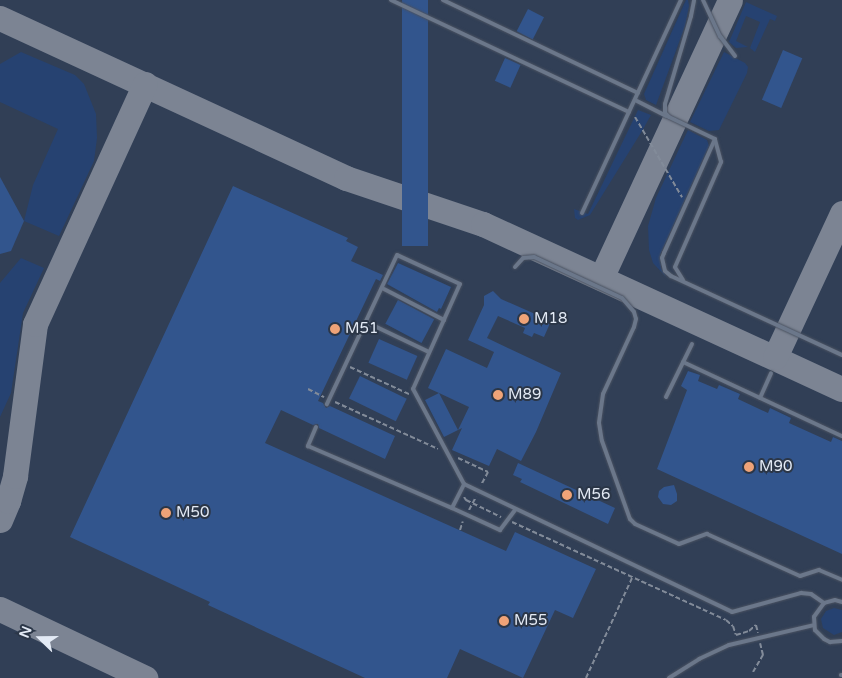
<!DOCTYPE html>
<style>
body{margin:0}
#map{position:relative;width:842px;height:678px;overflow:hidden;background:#2b3647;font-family:"Varela Round",sans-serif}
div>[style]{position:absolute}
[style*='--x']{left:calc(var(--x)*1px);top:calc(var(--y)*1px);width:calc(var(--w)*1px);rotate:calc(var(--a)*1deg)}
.built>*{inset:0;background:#313f56;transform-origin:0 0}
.green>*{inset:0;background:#264271}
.taxiway>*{height:25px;margin:-12.5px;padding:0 12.5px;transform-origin:12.5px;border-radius:12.5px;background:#7c8493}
.building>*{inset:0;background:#32558d;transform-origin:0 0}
.path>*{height:2px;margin-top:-1px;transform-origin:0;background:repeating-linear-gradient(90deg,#828b99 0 5px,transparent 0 7.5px)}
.roads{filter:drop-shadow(0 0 1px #4a5261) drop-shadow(0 0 1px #4a5261)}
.lane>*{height:4px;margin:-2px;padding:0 2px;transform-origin:2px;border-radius:2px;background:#6b778a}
.dots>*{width:14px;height:14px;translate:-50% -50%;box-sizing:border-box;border:2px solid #2b3647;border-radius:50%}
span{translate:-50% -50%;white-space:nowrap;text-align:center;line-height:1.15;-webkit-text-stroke:4px #2b3647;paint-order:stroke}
.poi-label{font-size:15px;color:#e3eaf5}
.left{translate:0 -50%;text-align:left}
.north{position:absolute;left:15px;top:613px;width:50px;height:50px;-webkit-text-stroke:4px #2b3647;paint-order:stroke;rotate:292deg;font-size:14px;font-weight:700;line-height:20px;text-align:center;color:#e3eaf5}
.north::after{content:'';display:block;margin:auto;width:18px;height:22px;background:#e3eaf5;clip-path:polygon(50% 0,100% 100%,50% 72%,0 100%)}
</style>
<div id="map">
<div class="built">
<div style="left:0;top:0;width:842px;height:678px"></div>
</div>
<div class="green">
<div style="clip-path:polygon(686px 0,688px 0,689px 6px,685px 26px,656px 105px,646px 100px,644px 94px)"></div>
<div style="clip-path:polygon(746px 2px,777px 16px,775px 21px,770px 19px,755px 52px,750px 48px,760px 22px,746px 16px,736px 41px,748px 47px,736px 48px,729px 42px)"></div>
<div style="clip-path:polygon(21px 52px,75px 75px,84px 84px,96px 114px,97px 138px,94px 161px,59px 236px,24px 221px,33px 185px,58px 129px,0 102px,0 64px)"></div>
<div style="clip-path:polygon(724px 52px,745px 63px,748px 67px,747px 73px,719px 130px,709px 131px,690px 122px)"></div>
<div style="clip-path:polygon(638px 110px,651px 115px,642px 131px,590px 215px,578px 220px,575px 218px,574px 209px,588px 214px)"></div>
<div style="clip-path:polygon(688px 130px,707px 140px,709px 146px,660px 255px,661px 268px,666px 277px,653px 263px,649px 250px,648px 226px,656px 198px)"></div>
<div style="clip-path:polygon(21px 258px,44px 268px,23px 313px,11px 393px,0 417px,0 283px)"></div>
<div style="clip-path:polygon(834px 608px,842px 610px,842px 632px,834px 635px,823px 628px,821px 619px,826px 611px)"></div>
</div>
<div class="taxiway">
<div style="--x:0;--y:18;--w:381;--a:24.8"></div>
<div style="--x:346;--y:178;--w:145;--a:18.6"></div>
<div style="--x:483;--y:224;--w:395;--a:24.7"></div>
<div style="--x:601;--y:278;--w:306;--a:-65.1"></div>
<div style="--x:775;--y:357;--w:159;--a:-65"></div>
<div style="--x:0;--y:520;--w:21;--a:-67"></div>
<div style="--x:8;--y:501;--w:26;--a:-74"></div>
<div style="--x:15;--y:476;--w:153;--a:-82.5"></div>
<div style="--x:35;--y:324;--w:264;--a:-65.4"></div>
<div style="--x:0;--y:609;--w:161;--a:25.4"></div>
</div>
<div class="building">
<div style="left:402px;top:0;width:26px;height:246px"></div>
<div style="left:528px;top:9px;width:18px;height:25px;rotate:27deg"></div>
<div style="left:783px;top:50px;width:21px;height:54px;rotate:23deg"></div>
<div style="left:505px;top:58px;width:17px;height:25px;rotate:24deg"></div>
<div style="clip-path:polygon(0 177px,24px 221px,11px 251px,0 254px)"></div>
<div style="clip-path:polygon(233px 186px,348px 238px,346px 241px,358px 247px,351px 261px,383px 275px,380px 281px,376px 279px,318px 401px,323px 403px,326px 408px,330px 406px,395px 436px,385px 459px,319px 428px,318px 424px,313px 425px,281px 410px,265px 443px,506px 551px,515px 532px,596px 569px,573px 618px,555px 610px,523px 678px,460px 649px,447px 678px,365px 678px,208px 605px,210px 602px,70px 537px)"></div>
<div style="clip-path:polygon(398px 263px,451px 287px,441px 309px,439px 308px,437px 312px,387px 284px)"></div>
<div style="clip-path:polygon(evenodd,493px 291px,501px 299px,551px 321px,544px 337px,534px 333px,532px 337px,523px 333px,525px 328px,498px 316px,487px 338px,561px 373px,536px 432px,521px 461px,497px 449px,489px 466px,452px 450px,462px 428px,444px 437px,425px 400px,439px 393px,428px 388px,446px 349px,487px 368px,494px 352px,468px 340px,484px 305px,484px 296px,493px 291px,439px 393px,469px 407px,458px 430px,439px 393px)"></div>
<div style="left:398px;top:300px;width:41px;height:27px;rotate:28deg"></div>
<div style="left:379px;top:339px;width:42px;height:26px;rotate:24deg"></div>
<div style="clip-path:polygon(688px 371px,700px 375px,698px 381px,717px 389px,719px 385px,740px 394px,738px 399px,768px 413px,770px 408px,791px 418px,789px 423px,831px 442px,833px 437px,842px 441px,842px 554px,657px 469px,687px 390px,681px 386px)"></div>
<div style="left:360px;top:376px;width:52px;height:25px;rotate:26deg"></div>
<div style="clip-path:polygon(518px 463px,615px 508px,608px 524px,520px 482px,522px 479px,513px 475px)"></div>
<div style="clip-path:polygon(674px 485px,677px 494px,677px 501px,671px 505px,663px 504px,658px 497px,659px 491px,664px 487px)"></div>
</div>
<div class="path">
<div style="--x:635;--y:117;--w:93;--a:59.6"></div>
<div style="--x:350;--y:367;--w:65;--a:24.6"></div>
<div style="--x:308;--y:389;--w:18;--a:27"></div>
<div style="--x:335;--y:402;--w:113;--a:24.5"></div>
<div style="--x:458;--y:458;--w:33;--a:25"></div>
<div style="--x:488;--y:472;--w:15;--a:118"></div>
<div style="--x:464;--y:497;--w:4;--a:56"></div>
<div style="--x:466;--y:500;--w:39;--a:26"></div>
<div style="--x:469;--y:510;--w:15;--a:-62"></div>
<div style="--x:512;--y:522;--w:235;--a:24.6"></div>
<div style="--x:726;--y:620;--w:9;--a:41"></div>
<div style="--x:733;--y:626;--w:9;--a:72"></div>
<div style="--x:736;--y:635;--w:14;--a:-17"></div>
<div style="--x:749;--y:631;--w:9;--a:-41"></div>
<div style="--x:756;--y:625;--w:8;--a:76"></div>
<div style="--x:460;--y:530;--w:9;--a:-72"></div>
<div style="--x:753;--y:672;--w:20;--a:-60"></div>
<div style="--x:763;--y:655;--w:12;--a:-104"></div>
<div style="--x:586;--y:678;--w:110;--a:-65.3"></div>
</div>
<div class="roads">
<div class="lane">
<div style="--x:391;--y:0;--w:263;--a:25.2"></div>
<div style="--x:443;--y:0;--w:216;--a:25.5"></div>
<div style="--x:703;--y:0;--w:40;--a:65"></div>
<div style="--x:720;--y:36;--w:25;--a:53"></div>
<div style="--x:635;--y:100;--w:35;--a:27"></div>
<div style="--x:715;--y:139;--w:125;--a:114.1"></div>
<div style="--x:664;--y:253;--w:5;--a:112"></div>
<div style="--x:662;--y:258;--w:13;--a:77"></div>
<div style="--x:665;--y:271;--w:8;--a:40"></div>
<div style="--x:671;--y:276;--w:188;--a:24.8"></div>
<div style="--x:582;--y:213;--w:235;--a:-65.1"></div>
<div style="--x:515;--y:267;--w:12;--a:-48"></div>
<div style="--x:523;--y:258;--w:11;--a:-5"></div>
<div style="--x:534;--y:257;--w:97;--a:25"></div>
<div style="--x:622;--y:298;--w:18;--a:49"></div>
<div style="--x:634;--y:312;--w:7;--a:74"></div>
<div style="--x:636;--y:319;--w:8;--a:104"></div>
<div style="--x:634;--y:327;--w:74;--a:114.8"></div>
<div style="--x:603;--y:394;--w:29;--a:98"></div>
<div style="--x:599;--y:423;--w:18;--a:81"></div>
<div style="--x:602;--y:441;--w:83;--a:70.3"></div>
<div style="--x:630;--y:519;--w:7;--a:45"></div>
<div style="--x:635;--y:524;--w:48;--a:24.4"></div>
<div style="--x:679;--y:544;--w:30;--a:-20"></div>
<div style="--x:707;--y:534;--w:102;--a:24.3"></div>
<div style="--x:800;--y:576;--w:20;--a:-18"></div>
<div style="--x:819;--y:570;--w:25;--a:23"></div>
<div style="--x:683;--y:280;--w:15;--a:-122"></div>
<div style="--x:675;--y:267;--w:115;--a:-66.3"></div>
<div style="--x:721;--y:162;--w:24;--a:-105"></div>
<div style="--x:715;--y:139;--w:51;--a:-154.4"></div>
<div style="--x:669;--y:117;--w:6;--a:-135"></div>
<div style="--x:665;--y:113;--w:9;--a:-90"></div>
<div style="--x:665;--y:104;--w:92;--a:-73.5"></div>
<div style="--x:691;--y:16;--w:16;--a:-79"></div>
<div style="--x:382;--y:288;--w:70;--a:27.3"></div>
<div style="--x:366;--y:322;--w:70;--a:25.5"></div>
<div style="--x:683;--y:362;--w:175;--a:25"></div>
<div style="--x:666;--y:397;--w:59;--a:-63.9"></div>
<div style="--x:760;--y:398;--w:27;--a:-66"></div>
<div style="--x:316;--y:427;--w:21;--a:113"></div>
<div style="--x:308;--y:446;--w:157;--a:23.3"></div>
<div style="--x:452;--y:508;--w:27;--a:-63"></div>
<div style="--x:464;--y:484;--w:108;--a:-118.2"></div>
<div style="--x:413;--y:389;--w:115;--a:-65.9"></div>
<div style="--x:460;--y:284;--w:69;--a:-155.3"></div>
<div style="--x:397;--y:255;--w:165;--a:115.2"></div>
<div style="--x:464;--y:484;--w:297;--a:25.5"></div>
<div style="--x:732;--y:612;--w:72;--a:-15.4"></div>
<div style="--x:801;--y:593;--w:10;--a:6"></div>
<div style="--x:811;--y:594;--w:16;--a:35"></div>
<div style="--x:452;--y:508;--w:53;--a:24.6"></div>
<div style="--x:500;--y:530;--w:25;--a:-53"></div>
<div style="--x:842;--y:602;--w:7;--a:-164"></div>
<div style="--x:835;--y:600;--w:11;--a:165"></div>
<div style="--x:824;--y:603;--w:17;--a:126"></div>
<div style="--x:814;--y:617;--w:13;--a:86"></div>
<div style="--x:815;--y:630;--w:13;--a:45"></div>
<div style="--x:824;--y:639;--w:7;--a:27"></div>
<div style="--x:830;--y:642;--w:12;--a:-5"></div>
<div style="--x:841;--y:675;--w:1;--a:0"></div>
<div style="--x:669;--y:678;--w:36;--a:-32"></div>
<div style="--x:699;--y:659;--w:33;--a:-25"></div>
<div style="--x:729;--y:645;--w:87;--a:-13.2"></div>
</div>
</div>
<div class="dots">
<div style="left:524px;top:319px;background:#efa378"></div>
<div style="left:335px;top:329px;background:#efa378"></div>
<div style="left:498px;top:395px;background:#efa378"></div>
<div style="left:749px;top:467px;background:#efa378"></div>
<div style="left:567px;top:495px;background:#efa378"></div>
<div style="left:166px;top:513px;background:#efa378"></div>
<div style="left:504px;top:621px;background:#efa378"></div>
</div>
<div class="poi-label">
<span class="left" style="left:534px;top:319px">M18</span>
<span class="left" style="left:345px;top:329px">M51</span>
<span class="left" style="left:508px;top:395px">M89</span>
<span class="left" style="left:759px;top:467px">M90</span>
<span class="left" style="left:577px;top:495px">M56</span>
<span class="left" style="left:176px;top:513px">M50</span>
<span class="left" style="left:514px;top:621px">M55</span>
</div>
<div class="north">N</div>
</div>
